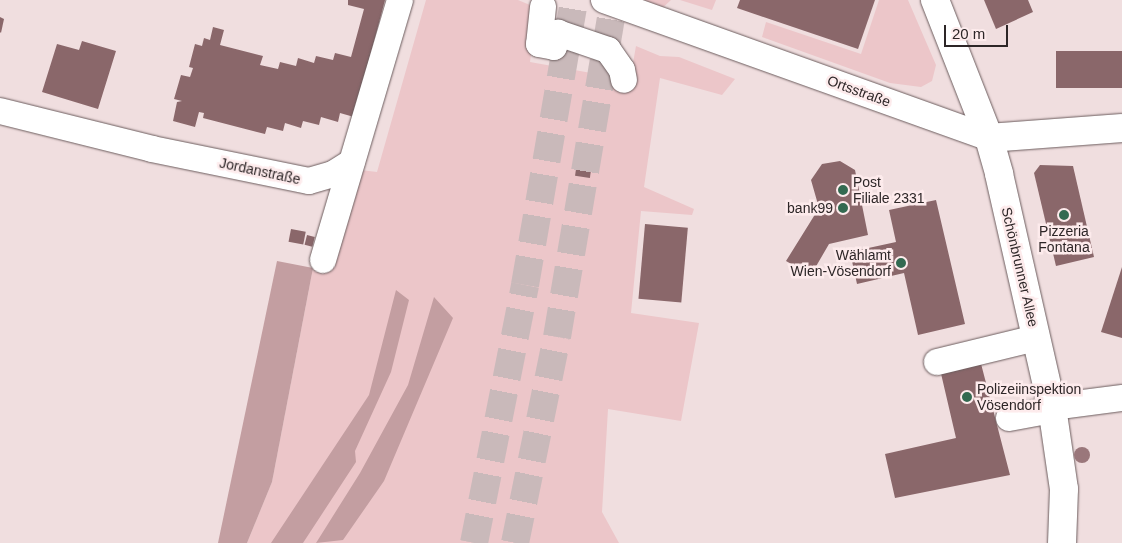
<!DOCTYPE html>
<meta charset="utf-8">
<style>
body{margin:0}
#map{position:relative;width:1122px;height:543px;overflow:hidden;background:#f0dedf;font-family:Arial,sans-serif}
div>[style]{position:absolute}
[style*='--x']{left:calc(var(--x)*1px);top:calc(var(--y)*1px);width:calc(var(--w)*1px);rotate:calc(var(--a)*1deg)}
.green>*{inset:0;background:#ecc6c9}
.forest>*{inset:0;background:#c39ea1}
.building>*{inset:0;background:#8a676a;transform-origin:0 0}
.highway-tunnel>*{height:28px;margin-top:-14px;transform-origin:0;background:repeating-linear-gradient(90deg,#c9b9ba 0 28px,transparent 0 42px)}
.roads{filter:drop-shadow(0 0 1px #6c5d5e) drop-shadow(0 0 1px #6c5d5e)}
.minor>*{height:26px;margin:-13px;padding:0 13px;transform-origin:13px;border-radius:13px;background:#fff}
.major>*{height:28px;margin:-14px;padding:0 14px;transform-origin:14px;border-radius:14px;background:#fff}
.trees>*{width:16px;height:16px;margin:-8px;border-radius:50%;background:#9a777b}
.dots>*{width:14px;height:14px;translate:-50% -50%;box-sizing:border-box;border:2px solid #fdebec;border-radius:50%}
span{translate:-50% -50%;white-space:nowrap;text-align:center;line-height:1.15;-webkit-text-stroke:5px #fdebec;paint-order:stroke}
.street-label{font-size:14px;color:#2d2627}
.poi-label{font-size:14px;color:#2d2627}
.left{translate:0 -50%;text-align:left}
.right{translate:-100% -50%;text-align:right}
.scale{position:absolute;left:944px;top:25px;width:64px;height:22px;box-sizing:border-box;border:2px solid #2d2627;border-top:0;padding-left:6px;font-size:15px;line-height:18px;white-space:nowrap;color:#2d2627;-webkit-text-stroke:4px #fdebec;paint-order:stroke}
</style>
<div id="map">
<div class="green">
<div style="clip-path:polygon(426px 0,518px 0,537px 8px,530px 62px,630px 80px,636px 46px,660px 56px,679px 57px,735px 79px,722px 95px,660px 78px,644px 187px,694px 209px,692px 215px,641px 211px,631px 313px,699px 323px,681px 421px,608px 409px,602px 512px,619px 543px,247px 543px,272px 482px,313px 268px,360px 170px,377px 172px)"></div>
<div style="clip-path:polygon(632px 0,671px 0,659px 11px)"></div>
<div style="clip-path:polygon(680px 0,716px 0,712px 10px)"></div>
<div style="clip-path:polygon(879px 0,908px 0,936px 65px,932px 81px,921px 87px,890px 83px,762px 37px,766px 22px,861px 54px)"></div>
</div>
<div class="forest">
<div style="clip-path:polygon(277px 261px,313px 268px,272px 482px,247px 543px,218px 543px)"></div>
<div style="clip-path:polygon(396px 290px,409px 300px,391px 372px,355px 451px,356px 462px,303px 543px,271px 543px,369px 395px)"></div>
<div style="clip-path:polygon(434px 297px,453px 318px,384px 481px,343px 540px,316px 543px,360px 473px,408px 385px)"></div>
</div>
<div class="building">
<div style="clip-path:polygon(348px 0,385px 0,354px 117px,340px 113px,338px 122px,321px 117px,319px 125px,303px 121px,301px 128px,285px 123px,283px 131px,267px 127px,265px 134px,203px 118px,204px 113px,199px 112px,195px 127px,173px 121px,177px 102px,182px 101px,174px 99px,181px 75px,190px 77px,193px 68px,189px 67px,195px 44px,202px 46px,204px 38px,210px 40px,213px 27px,224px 30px,220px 45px,263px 56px,260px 65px,278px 69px,280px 62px,296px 66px,298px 58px,314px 63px,316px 56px,333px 60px,335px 53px,351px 57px,364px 9px,348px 5px)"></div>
<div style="clip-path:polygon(740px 0,875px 0,858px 49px,737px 8px)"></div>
<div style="clip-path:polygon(984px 0,1028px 0,1033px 12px,996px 29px)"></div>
<div style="clip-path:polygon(0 17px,4px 19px,1px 33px,0 32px)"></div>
<div style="clip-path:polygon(82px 41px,116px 51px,98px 109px,42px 92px,57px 44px,79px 50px)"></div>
<div style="left:1122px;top:51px;width:37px;height:66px;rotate:90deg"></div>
<div style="clip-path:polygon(840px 161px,855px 170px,868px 235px,829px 244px,811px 275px,786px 261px,819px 208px,811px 180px,822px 164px)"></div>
<div style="left:577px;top:162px;width:15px;height:14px;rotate:8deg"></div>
<div style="clip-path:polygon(1040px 165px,1073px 166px,1094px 257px,1056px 266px,1034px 173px)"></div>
<div style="clip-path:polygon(936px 200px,965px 324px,918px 335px,904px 273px,857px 284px,850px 252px,896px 242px,889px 210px)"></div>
<div style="left:645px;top:224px;width:43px;height:75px;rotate:5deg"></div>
<div style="left:291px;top:229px;width:15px;height:13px;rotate:11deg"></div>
<div style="left:307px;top:235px;width:8px;height:10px;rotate:14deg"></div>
<div style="clip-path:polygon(1122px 267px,1122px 338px,1101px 332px)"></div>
<div style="clip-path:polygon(979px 356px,1010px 475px,895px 498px,885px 454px,956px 438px,939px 365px)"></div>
</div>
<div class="highway-tunnel">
<div style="--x:474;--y:543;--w:263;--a:-78.8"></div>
<div style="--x:525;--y:285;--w:289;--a:-80.2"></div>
<div style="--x:515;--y:543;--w:210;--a:-78.5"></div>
<div style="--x:557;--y:337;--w:342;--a:-80.4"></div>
</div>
<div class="roads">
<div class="minor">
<div style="--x:604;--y:0;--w:409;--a:19.7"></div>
<div style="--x:543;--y:7;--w:37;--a:96"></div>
<div style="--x:539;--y:44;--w:15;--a:11"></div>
<div style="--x:554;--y:47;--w:15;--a:-74"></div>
<div style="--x:558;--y:33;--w:53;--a:18.8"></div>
<div style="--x:608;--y:50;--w:24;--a:55"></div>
<div style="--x:622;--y:70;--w:10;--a:79"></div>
<div style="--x:0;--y:111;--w:157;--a:14"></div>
<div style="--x:152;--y:149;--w:160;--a:11.5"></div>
<div style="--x:309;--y:181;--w:25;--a:-16"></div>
<div style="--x:333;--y:174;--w:22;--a:-32"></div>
<div style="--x:323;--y:260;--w:271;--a:-73.5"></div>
<div style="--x:937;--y:362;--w:102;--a:-13.6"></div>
<div style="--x:1052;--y:407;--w:71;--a:-7.3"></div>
<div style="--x:1009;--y:418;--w:44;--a:-10.5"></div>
</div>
<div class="major">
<div style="--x:935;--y:0;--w:148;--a:68.6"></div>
<div style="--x:989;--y:138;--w:37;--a:74"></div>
<div style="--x:999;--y:174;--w:239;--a:77.2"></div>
<div style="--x:1052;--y:407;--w:83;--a:81.7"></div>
<div style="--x:1064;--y:489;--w:54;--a:92.1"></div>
<div style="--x:989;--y:138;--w:133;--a:-4.3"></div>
</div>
</div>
<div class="trees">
<div style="left:1082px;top:455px"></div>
</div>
<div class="dots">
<div style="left:843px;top:190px;background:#336a51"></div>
<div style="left:843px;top:208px;background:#336a51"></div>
<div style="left:1064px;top:215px;background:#336a51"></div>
<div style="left:901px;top:263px;background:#336a51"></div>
<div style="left:967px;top:397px;background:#336a51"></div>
</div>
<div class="street-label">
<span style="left:859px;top:91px;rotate:20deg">Ortsstraße</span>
<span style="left:260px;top:171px;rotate:12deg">Jordanstraße</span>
<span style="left:1020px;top:267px;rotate:77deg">Schönbrunner Allee</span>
</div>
<div class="poi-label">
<span class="left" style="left:853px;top:190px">Post<br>Filiale 2331</span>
<span class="right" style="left:833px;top:208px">bank99</span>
<span style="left:1064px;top:239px">Pizzeria<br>Fontana</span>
<span class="right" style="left:891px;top:263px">Wählamt<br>Wien-Vösendorf</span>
<span class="left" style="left:977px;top:397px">Polizeiinspektion<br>Vösendorf</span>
</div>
<div class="scale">20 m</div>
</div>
